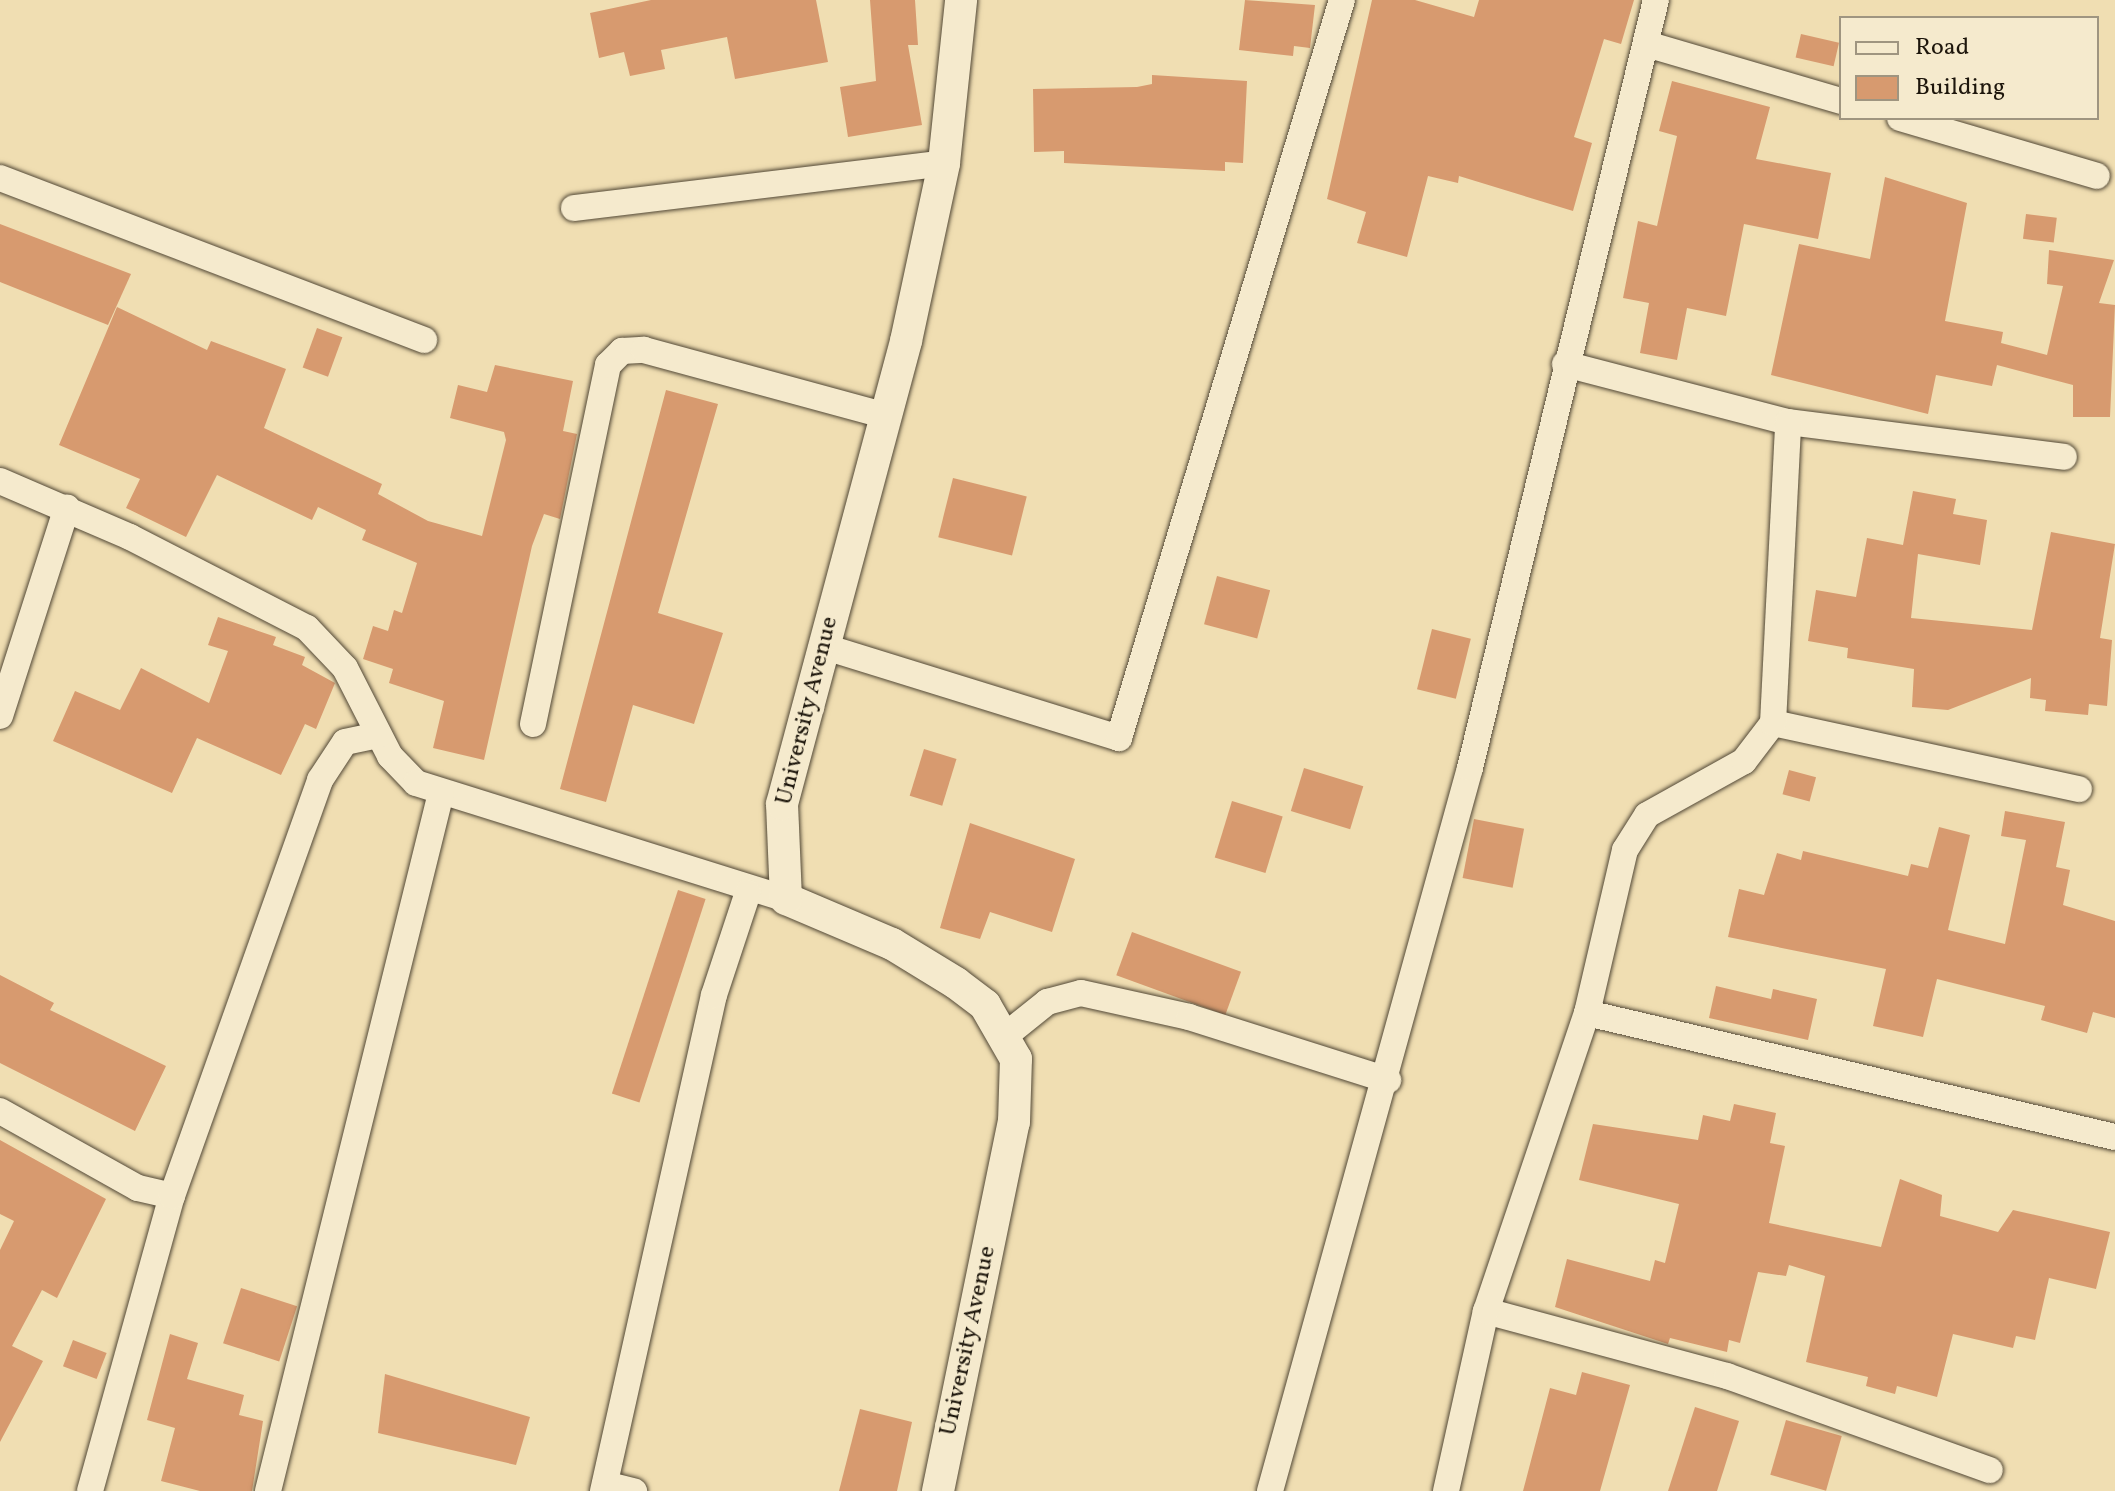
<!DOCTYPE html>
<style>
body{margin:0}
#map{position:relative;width:2115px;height:1491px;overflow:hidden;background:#f0deb2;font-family:Vollkorn,serif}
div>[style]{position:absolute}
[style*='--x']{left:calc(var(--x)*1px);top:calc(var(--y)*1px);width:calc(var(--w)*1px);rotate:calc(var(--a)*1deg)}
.building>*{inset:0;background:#d79a6f;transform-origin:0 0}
.roads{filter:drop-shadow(0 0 2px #524836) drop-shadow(0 0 2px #524836)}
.minor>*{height:26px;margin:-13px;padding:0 13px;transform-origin:13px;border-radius:13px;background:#f5eacd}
.tertiary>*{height:32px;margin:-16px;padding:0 16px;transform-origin:16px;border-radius:16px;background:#f5eacd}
span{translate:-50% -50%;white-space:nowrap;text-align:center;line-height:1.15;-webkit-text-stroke:8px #f5eacd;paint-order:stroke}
.street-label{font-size:24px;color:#1d160c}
.legend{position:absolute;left:1839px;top:16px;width:260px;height:104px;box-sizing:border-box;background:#f5eacd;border:2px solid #9f9580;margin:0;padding:10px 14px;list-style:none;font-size:24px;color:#1d160c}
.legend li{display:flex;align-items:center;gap:16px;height:40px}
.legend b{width:40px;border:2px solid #9f9580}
</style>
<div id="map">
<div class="building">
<div style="clip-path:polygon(651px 0,816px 0,828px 62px,735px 79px,727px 37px,661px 50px,665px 69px,630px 76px,624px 52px,599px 58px,590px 13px)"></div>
<div style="clip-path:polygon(870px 0,915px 0,918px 45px,908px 45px,922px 125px,848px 137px,840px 87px,876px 81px)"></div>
<div style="clip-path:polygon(1245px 0,1315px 5px,1310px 48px,1294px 46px,1293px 56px,1239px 50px)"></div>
<div style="clip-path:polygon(1372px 0,1415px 0,1474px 17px,1479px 0,1634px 0,1621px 44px,1604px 39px,1574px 137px,1592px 143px,1573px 211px,1459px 176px,1458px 183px,1428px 176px,1407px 257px,1357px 243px,1366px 212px,1327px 199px)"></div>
<div style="left:1801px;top:34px;width:39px;height:24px;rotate:13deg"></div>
<div style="clip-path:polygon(1152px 75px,1247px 81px,1243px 163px,1225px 162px,1225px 171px,1064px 163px,1064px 151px,1034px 152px,1033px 89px,1137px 87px,1152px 84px)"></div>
<div style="clip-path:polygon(1672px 81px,1770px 107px,1756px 159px,1831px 173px,1818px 239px,1744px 224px,1726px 316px,1687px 308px,1677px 360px,1640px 353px,1649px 303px,1623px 298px,1638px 221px,1657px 226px,1677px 136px,1659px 131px)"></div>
<div style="clip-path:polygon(1885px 177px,1967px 203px,1945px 321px,2003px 332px,2001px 343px,2047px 355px,2063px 286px,2047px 284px,2049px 250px,2114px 260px,2099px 303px,2115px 305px,2110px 417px,2073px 417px,2073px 385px,1997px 365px,1992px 386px,1936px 375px,1928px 414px,1771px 375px,1799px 244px,1870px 259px)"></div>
<div style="left:2026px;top:214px;width:31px;height:25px;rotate:7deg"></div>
<div style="clip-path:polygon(0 224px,131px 274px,108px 325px,0 282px)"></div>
<div style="clip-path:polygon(117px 307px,207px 350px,211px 341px,286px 369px,264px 428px,382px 484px,378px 494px,428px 521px,482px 536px,506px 440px,504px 432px,450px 418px,458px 385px,487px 392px,495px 365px,573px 381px,563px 431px,577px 434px,560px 519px,544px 514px,532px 546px,484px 760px,433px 748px,444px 701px,389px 683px,393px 669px,363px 659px,373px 626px,388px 631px,394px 610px,402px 613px,417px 563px,362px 540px,366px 530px,318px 507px,312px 520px,217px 475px,186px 537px,126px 508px,140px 479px,59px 445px)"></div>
<div style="left:317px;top:328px;width:27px;height:42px;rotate:20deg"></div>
<div style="clip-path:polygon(666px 390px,718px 404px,658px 613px,723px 633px,694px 724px,633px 705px,606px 802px,560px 789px)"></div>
<div style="left:953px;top:478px;width:76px;height:61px;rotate:14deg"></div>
<div style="clip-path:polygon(1913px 491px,1956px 499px,1953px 514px,1987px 520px,1980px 565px,1918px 554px,1911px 618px,2032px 630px,2051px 532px,2115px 544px,2100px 638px,2112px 640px,2107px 706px,2089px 704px,2088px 715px,2045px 711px,2046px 700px,2030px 698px,2031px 678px,1948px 710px,1912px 707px,1914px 669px,1847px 658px,1848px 648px,1808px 641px,1816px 590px,1856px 597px,1867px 538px,1903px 545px)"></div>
<div style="left:1217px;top:576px;width:55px;height:50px;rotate:15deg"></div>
<div style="clip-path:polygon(218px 617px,276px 637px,273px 645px,305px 657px,302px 665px,335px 683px,316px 729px,305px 724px,281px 775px,197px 738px,172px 793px,53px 741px,75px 691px,120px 710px,141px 668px,209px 703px,228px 651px,208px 645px)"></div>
<div style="left:1432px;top:629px;width:40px;height:62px;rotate:14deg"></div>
<div style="left:924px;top:749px;width:34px;height:49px;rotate:17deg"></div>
<div style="left:1304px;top:768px;width:62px;height:45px;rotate:17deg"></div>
<div style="left:1789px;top:770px;width:28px;height:25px;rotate:15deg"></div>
<div style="left:1232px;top:801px;width:53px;height:59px;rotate:17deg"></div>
<div style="clip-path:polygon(2005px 811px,2065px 822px,2056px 867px,2070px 870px,2063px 905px,2115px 921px,2115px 1018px,2093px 1012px,2087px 1033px,2041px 1020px,2045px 1006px,1937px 979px,1923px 1037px,1873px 1026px,1886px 969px,1728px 937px,1739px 889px,1764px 895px,1777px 853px,1801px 860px,1803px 851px,1908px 876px,1911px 864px,1928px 868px,1939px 827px,1970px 835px,1948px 930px,2005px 944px,2026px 840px,2001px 836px)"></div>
<div style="left:1474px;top:819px;width:51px;height:60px;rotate:11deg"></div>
<div style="clip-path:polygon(970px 823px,1075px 859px,1052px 932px,990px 912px,980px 939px,940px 928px)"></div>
<div style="left:678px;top:890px;width:29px;height:214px;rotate:18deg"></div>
<div style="left:1132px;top:932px;width:116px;height:46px;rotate:20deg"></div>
<div style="clip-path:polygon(0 975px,54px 1003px,50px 1010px,166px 1066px,135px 1131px,0 1063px)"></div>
<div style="clip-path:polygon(1716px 986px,1771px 999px,1773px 989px,1817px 999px,1808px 1040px,1709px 1018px)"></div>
<div style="clip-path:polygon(1734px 1104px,1776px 1113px,1770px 1143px,1785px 1146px,1769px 1223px,1881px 1247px,1900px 1179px,1942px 1195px,1940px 1216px,1998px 1232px,2013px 1210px,2110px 1232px,2096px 1289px,2049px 1278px,2035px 1340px,2016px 1336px,2013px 1348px,1953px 1334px,1937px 1397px,1897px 1386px,1895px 1394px,1866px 1386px,1868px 1377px,1806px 1362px,1825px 1276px,1789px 1265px,1786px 1276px,1758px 1272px,1740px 1343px,1729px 1340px,1727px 1352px,1670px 1338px,1668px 1344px,1555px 1307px,1567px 1259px,1650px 1281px,1655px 1260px,1665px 1263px,1679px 1204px,1579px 1180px,1593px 1124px,1698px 1140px,1703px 1115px,1730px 1121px)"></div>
<div style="clip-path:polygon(0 1140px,106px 1199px,57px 1298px,42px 1290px,12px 1346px,43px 1361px,0 1442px,0 1250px,14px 1221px,0 1214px)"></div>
<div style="left:241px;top:1288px;width:59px;height:58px;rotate:18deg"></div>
<div style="clip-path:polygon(170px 1334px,198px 1343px,187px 1379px,244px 1395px,239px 1415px,263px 1421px,252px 1491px,200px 1491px,161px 1481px,175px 1428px,147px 1420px)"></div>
<div style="left:73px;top:1340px;width:36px;height:28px;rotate:21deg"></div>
<div style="clip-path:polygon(1582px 1372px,1630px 1385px,1600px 1491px,1523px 1491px,1550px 1388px,1576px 1395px)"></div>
<div style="clip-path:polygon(385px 1374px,530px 1417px,516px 1465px,378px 1433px)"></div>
<div style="clip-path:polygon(1695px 1407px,1739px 1421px,1717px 1491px,1668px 1491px)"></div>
<div style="clip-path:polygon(860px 1409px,912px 1422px,897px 1491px,839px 1491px)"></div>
<div style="left:1786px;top:1420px;width:58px;height:57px;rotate:16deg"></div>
</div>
<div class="roads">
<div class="minor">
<div style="--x:1646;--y:44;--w:203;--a:16.3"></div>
<div style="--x:1900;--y:118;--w:205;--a:16.4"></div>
<div style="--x:0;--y:178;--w:454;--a:20.9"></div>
<div style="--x:574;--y:208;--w:373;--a:-6.9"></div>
<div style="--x:1565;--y:364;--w:230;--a:14.6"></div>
<div style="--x:1788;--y:422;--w:278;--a:7.2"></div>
<div style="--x:0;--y:481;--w:142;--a:23.3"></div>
<div style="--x:130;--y:537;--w:199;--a:27.2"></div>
<div style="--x:307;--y:628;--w:55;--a:46.5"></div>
<div style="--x:345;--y:668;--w:99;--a:62.9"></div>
<div style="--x:390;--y:756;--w:37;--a:46"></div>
<div style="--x:416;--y:783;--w:388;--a:17.4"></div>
<div style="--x:822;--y:646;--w:311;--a:17.2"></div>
<div style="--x:1119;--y:738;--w:771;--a:-73.19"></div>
<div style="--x:0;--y:716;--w:219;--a:-72.2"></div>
<div style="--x:1773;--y:723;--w:313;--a:12.2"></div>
<div style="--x:533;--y:724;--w:367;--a:-78.2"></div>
<div style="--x:608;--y:365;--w:20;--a:-45"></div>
<div style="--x:622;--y:351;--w:22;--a:-3"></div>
<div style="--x:644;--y:350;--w:249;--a:15.2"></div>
<div style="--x:1587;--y:1013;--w:542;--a:13.22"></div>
<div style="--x:1006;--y:1035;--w:53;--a:-38.8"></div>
<div style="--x:1047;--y:1002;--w:35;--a:-15"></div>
<div style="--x:1081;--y:993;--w:111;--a:12.5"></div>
<div style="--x:1189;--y:1017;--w:209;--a:17.6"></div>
<div style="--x:0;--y:1111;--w:158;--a:29.2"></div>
<div style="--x:138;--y:1188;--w:35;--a:13"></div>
<div style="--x:1486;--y:1311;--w:250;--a:15.1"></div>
<div style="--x:1727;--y:1376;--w:279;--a:19.7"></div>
<div style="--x:605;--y:1484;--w:30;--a:14"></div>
<div style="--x:90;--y:1491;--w:306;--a:-74.5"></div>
<div style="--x:172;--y:1196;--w:442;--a:-70.4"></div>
<div style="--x:320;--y:780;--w:45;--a:-56.7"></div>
<div style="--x:345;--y:742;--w:34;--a:-12"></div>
<div style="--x:268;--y:1491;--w:719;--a:-76.08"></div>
<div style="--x:603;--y:1491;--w:508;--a:-77.39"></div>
<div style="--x:714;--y:995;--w:108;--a:-71.7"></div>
<div style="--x:1270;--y:1491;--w:750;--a:-74.54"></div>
<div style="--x:1470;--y:768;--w:790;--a:-76.39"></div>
<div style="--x:1446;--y:1491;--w:184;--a:-77.5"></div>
<div style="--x:1486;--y:1311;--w:315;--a:-71.3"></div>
<div style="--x:1587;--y:1013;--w:167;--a:-76.9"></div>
<div style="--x:1625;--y:850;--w:41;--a:-57.8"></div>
<div style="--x:1647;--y:815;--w:111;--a:-29.1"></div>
<div style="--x:1744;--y:761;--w:48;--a:-52.7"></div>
<div style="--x:1773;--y:723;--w:301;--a:-87.1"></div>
</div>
<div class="tertiary">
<div style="--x:938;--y:1491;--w:377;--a:-78.4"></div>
<div style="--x:1014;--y:1122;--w:63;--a:-88.2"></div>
<div style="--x:1016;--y:1059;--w:62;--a:-119.9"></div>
<div style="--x:985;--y:1005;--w:36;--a:-143"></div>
<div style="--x:956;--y:983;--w:75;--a:-148.6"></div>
<div style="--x:892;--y:944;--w:115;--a:-157"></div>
<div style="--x:786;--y:899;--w:95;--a:-92.4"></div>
<div style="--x:782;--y:804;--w:479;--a:-75"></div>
<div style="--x:906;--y:341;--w:182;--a:-77.9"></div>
<div style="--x:944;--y:163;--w:164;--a:-84"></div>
</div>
</div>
<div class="street-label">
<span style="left:808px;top:711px;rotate:-76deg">University Avenue</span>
<span style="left:969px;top:1341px;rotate:-78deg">University Avenue</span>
</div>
<ul class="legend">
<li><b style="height:10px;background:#f5eacd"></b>Road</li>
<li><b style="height:22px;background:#d79a6f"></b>Building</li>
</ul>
</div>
